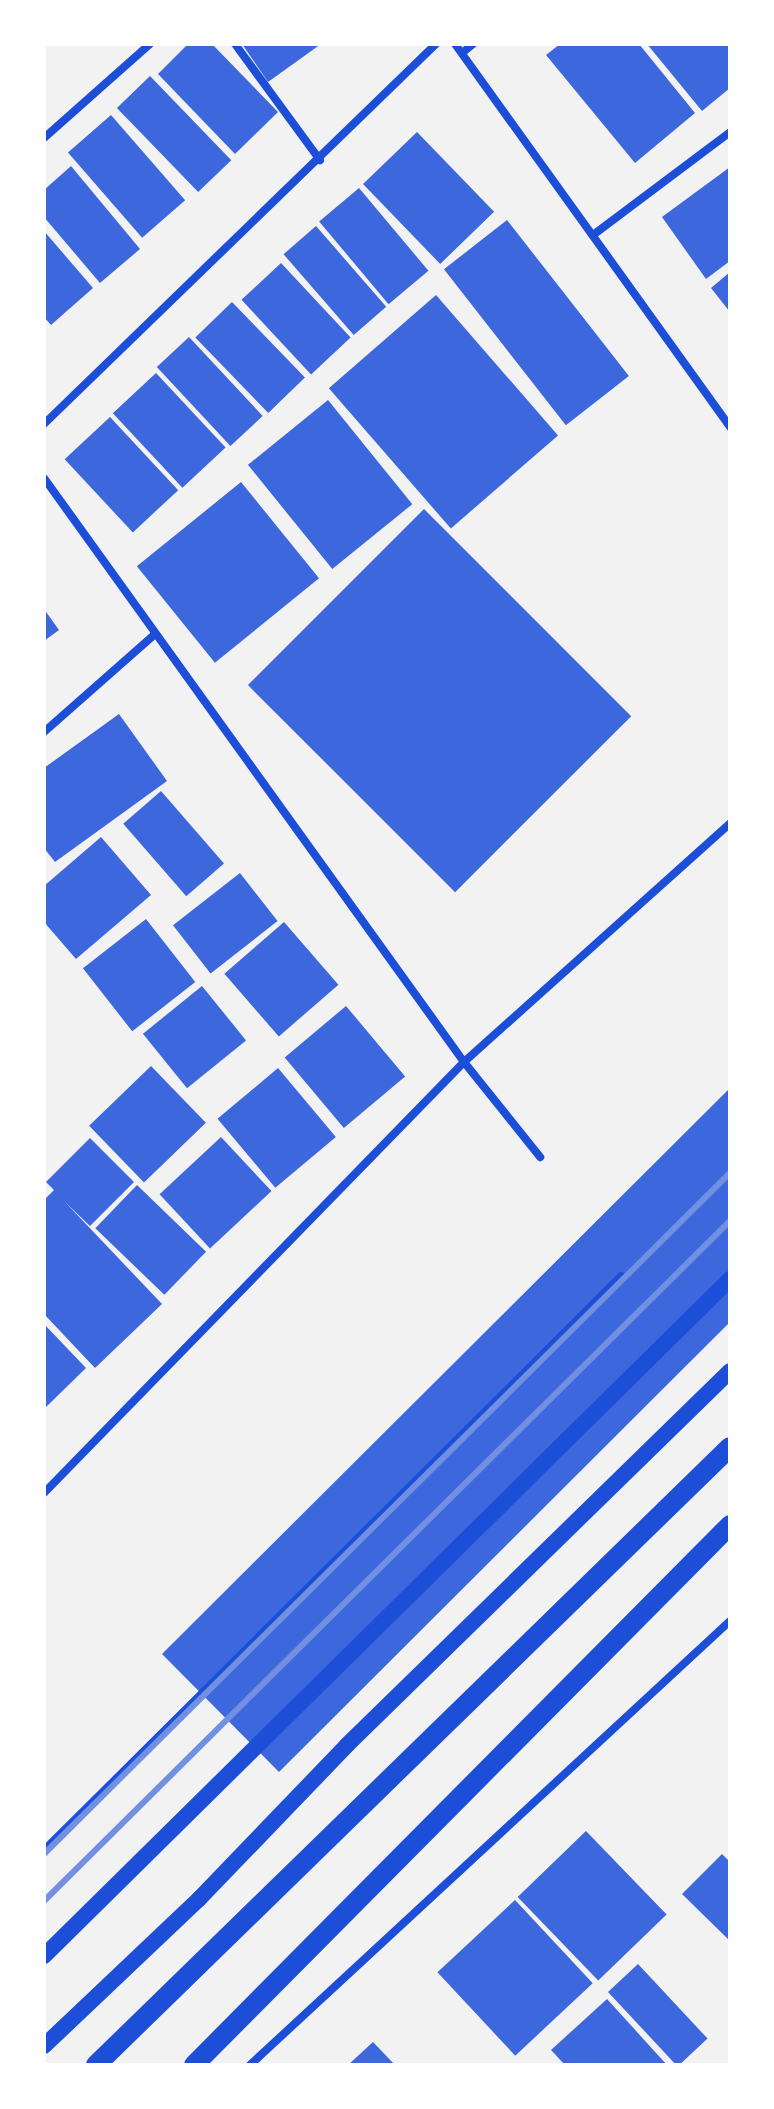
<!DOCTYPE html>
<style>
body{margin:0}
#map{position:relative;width:774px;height:2109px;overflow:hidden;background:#f2f2f2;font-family:"Golos Text",sans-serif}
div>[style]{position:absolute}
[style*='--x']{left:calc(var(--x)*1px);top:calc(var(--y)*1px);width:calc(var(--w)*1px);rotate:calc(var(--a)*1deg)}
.building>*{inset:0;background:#3d67dc;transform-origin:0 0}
.service>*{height:6px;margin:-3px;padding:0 3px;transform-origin:3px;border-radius:3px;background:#1d4ed8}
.minor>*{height:8px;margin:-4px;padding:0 4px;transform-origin:4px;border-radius:4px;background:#1d4ed8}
.secondary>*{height:16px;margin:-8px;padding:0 8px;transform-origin:8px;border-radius:8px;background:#1d4ed8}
.primary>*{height:20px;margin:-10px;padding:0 10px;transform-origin:10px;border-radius:10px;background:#1d4ed8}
.rail>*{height:6px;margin:-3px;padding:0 3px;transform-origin:3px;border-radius:3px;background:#7290e2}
span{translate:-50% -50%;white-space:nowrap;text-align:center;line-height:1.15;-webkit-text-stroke:8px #fff;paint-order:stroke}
.frame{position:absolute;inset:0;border:46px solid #fff;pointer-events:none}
</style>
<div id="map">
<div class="building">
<div style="clip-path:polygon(188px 44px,212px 44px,278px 112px,235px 154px,158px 74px)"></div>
<div style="clip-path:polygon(242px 44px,321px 44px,268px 82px)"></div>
<div style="clip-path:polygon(560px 44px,639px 44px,695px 113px,635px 163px,546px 55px)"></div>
<div style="clip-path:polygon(647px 44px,730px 44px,730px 88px,702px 111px)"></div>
<div style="left:150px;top:76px;width:117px;height:46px;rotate:46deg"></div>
<div style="left:111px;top:115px;width:113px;height:57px;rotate:49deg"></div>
<div style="left:417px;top:132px;width:111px;height:75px;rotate:46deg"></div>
<div style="clip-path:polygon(71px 166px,140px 249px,100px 283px,44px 217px,44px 190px)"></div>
<div style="clip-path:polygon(730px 167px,730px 261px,706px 279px,662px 217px)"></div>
<div style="left:359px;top:188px;width:108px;height:52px;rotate:50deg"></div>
<div style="left:507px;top:220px;width:198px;height:80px;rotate:52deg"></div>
<div style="left:316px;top:226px;width:107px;height:43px;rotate:49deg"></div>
<div style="clip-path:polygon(44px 231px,93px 288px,51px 325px,44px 317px)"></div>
<div style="left:281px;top:263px;width:102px;height:54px;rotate:47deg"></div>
<div style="clip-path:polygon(730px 272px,730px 312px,711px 288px)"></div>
<div style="left:436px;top:295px;width:186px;height:142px;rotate:49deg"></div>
<div style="left:232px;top:302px;width:105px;height:51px;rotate:46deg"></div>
<div style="left:189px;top:337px;width:108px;height:44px;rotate:47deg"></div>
<div style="left:156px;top:373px;width:102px;height:59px;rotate:47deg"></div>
<div style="left:328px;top:400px;width:134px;height:103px;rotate:51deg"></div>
<div style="left:110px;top:417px;width:100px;height:62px;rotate:47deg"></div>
<div style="left:241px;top:482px;width:124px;height:134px;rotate:51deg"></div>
<div style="left:424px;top:509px;width:293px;height:249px;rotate:45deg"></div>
<div style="clip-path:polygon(44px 609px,59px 630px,44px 641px)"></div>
<div style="clip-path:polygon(119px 714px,167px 781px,55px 862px,44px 848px,44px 768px)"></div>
<div style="left:161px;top:791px;width:96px;height:50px;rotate:49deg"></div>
<div style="clip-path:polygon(101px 837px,151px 895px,76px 959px,44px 922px,44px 886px)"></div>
<div style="left:240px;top:873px;width:61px;height:85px;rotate:52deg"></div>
<div style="left:146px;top:919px;width:80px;height:80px;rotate:52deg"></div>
<div style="left:284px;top:922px;width:83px;height:79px;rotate:49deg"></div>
<div style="left:202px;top:986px;width:70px;height:76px;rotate:51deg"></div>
<div style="left:346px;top:1006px;width:92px;height:80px;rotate:50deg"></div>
<div style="left:151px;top:1066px;width:79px;height:86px;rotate:46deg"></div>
<div style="left:278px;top:1068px;width:90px;height:79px;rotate:50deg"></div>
<div style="clip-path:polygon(730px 1088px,730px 1322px,279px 1772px,162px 1654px)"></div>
<div style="left:221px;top:1137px;width:74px;height:84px;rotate:47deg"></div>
<div style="clip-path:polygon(90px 1138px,134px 1182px,90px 1226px,65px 1202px,162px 1304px,95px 1368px,44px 1314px,44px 1200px,54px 1190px,46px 1182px)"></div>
<div style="left:137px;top:1185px;width:96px;height:60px;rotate:44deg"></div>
<div style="clip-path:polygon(44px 1324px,86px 1368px,44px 1409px)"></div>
<div style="left:586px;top:1831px;width:116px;height:95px;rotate:46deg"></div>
<div style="clip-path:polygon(722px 1854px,730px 1862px,730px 1941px,682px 1894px)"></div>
<div style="left:515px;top:1900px;width:114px;height:106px;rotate:47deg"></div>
<div style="left:638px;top:1964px;width:102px;height:41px;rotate:47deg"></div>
<div style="clip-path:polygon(607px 1999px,667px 2065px,565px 2065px,551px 2050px)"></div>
<div style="clip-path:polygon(373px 2042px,395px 2065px,348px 2065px)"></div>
</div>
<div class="service">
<div style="--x:44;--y:1849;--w:814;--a:-44.85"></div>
</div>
<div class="minor">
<div style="--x:235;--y:44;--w:144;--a:53.8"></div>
<div style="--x:455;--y:44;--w:472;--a:54.3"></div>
<div style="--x:462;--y:53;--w:14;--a:-39"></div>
<div style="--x:44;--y:138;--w:142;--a:-41.6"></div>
<div style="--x:593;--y:235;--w:171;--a:-36.9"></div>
<div style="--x:44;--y:424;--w:546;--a:-44.11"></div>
<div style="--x:44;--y:478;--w:719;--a:54.28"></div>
<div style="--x:464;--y:1062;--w:122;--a:51.3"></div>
<div style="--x:44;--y:732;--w:147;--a:-41.4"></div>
<div style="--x:44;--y:1493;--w:602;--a:-45.74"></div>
<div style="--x:464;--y:1062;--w:358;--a:-41.9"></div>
<div style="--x:250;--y:2065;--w:654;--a:-42.77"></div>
</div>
<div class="secondary">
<div style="--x:44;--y:1956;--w:964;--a:-44.62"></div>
<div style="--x:44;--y:2046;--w:214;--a:-43.5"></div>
<div style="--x:199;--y:1899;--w:214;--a:-46.1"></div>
<div style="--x:347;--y:1745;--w:535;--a:-44.32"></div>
</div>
<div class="primary">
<div style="--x:96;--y:2065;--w:885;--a:-44.27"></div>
<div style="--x:194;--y:2065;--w:761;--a:-45.21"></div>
</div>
<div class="rail">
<div style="--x:44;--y:1854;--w:967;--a:-44.79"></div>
<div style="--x:44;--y:1901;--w:966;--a:-44.75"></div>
</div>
<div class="frame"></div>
</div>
